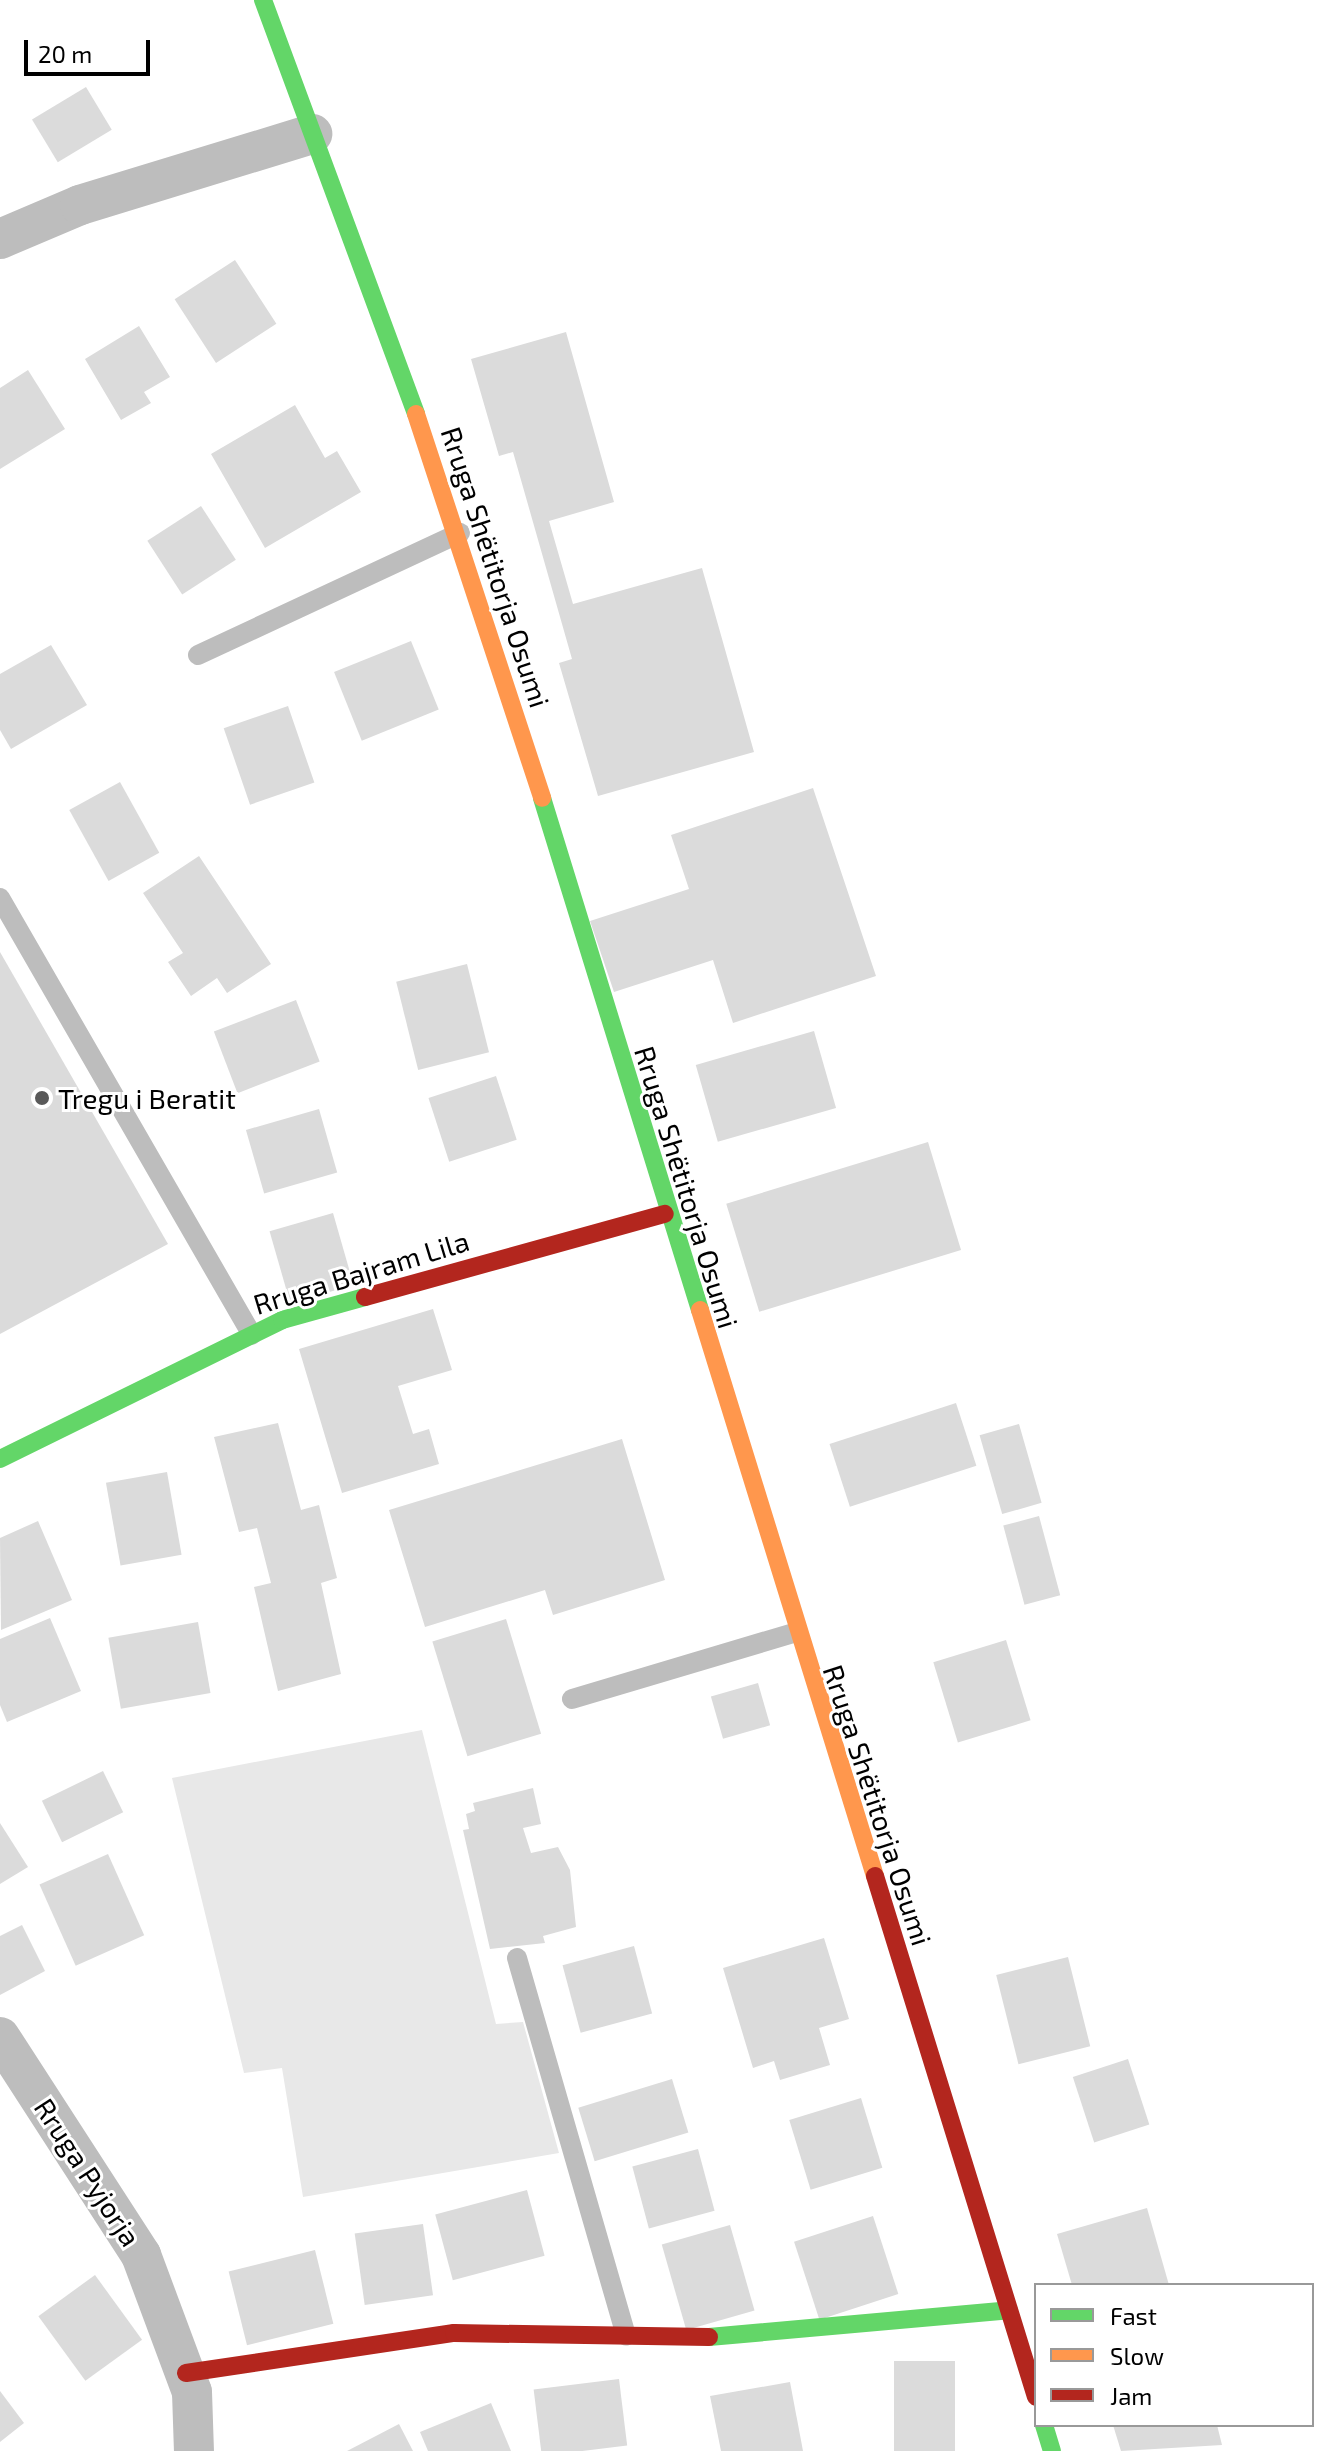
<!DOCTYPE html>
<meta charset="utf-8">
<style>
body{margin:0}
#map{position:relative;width:1338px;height:2451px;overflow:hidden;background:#fff;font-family:"Exo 2",sans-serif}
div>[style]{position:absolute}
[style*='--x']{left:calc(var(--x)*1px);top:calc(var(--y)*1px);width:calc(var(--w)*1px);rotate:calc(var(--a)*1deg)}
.green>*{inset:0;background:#e8e8e8}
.building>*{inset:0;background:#dbdbdb;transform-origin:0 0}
.lane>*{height:20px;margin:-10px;padding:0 10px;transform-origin:10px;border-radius:10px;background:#bdbdbd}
.street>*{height:40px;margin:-20px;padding:0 20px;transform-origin:20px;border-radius:20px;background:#bdbdbd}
.fast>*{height:18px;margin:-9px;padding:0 9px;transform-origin:9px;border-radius:9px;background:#63d668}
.slow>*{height:18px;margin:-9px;padding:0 9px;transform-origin:9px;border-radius:9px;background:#ff974d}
.jam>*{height:18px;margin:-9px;padding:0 9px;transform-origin:9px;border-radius:9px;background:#b3261e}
.dots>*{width:22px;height:22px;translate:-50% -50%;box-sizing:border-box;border:4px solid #fff;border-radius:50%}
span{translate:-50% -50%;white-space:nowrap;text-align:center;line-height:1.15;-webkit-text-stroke:6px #fff;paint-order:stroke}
.street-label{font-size:28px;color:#000}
.poi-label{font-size:28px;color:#000}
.left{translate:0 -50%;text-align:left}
.legend{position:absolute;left:1034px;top:2283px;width:280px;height:144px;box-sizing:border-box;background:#fff;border:2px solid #999;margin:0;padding:10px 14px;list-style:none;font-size:24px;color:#000}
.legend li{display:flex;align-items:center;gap:16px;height:40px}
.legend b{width:40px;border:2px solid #999}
.scale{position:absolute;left:24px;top:40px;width:126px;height:36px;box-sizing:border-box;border:4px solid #000;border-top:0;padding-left:10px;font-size:24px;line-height:28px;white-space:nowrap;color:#000;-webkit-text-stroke:6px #fff;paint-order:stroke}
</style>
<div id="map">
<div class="green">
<div style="clip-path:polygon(422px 1730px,496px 2024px,523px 2022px,559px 2153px,303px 2197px,282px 2068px,244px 2073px,172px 1778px)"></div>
</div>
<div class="building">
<div style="left:86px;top:87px;width:50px;height:63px;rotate:59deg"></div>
<div style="left:235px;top:260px;width:76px;height:72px;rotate:57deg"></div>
<div style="clip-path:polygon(139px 326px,170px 377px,144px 392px,151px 403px,121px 420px,85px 359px)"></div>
<div style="clip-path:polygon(566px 332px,614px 502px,549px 521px,573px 604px,702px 568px,754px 752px,598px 796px,559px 663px,572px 659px,513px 452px,499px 456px,471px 359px)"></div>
<div style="clip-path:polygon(28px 370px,65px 429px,0 469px,0 388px)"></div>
<div style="clip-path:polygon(295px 405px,325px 458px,337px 451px,361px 492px,265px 548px,211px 454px)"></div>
<div style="left:201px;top:506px;width:64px;height:64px;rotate:57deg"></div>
<div style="left:411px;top:641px;width:74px;height:83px;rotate:68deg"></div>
<div style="clip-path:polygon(51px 645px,87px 705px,11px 749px,0 730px,0 674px)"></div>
<div style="left:288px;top:706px;width:81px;height:68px;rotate:71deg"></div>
<div style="left:120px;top:782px;width:81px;height:58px;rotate:61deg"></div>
<div style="clip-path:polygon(813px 788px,876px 976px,733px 1023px,713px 960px,614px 992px,590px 921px,689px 889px,671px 835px)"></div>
<div style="clip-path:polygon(199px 856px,271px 964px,227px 993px,217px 978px,191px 996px,168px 962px,183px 953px,143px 893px)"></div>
<div style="clip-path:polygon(0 952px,168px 1244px,0 1334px)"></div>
<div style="left:467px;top:964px;width:91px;height:73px;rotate:76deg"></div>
<div style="left:296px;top:1000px;width:66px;height:88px;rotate:69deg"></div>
<div style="left:814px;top:1031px;width:80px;height:123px;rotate:74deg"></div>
<div style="left:496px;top:1076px;width:67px;height:71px;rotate:72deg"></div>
<div style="left:319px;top:1109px;width:66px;height:76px;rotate:74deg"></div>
<div style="left:928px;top:1142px;width:113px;height:211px;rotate:73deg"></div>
<div style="left:333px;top:1213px;width:75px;height:66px;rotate:74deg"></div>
<div style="clip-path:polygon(433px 1309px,452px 1370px,398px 1386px,413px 1434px,429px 1429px,439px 1464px,342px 1493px,299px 1349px)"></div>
<div style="left:956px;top:1403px;width:66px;height:133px;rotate:72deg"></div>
<div style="clip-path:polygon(278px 1423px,301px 1510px,319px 1505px,337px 1578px,321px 1583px,341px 1674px,278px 1691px,254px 1587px,271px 1583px,257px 1528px,239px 1532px,214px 1437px)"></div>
<div style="left:1019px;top:1424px;width:82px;height:41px;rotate:74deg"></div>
<div style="clip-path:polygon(622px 1439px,665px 1580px,553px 1615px,545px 1590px,425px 1627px,389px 1510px)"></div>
<div style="left:167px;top:1472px;width:84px;height:62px;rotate:80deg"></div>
<div style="left:1039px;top:1516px;width:82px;height:37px;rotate:75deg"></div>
<div style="clip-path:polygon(38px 1521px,72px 1600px,1px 1630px,0 1538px)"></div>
<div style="clip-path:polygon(50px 1618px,81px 1691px,7px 1722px,0 1705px,0 1639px)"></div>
<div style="left:506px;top:1619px;width:120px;height:77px;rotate:73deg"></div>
<div style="left:198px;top:1622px;width:72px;height:91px;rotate:80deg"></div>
<div style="left:1006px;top:1640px;width:84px;height:76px;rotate:73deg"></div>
<div style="left:758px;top:1683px;width:44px;height:49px;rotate:74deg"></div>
<div style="left:103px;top:1771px;width:46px;height:68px;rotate:64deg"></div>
<div style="clip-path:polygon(533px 1788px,541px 1824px,523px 1828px,531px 1853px,558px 1847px,570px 1870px,576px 1927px,543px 1936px,545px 1943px,490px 1949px,463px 1830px,469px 1829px,466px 1814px,475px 1811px,473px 1803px)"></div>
<div style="clip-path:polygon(0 1823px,28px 1867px,0 1884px)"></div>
<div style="left:108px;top:1854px;width:89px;height:75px;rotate:66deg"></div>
<div style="clip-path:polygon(22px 1925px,45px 1971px,0 1995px,0 1936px)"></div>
<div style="clip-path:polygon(824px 1938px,849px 2019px,819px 2028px,830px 2065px,780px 2080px,774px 2061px,753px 2068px,723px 1968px)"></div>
<div style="left:634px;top:1946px;width:70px;height:74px;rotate:75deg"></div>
<div style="left:1068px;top:1957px;width:92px;height:74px;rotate:76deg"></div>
<div style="left:1128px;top:2059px;width:69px;height:58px;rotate:72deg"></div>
<div style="left:672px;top:2079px;width:56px;height:98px;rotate:73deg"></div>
<div style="left:861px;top:2098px;width:73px;height:75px;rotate:73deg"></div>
<div style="left:698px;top:2149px;width:64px;height:68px;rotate:75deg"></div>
<div style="left:527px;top:2190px;width:68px;height:95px;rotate:75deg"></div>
<div style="clip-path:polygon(1147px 2208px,1169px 2285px,1072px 2285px,1057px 2234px)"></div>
<div style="left:873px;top:2216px;width:82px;height:83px;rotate:72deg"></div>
<div style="left:423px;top:2224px;width:72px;height:69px;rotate:82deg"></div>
<div style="left:730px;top:2225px;width:89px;height:71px;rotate:74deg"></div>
<div style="left:315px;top:2250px;width:76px;height:89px;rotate:76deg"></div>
<div style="left:95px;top:2275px;width:80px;height:70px;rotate:54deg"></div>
<div style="left:894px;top:2361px;width:61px;height:90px"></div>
<div style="left:619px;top:2379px;width:67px;height:86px;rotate:83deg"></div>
<div style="clip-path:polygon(790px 2382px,803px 2451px,721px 2451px,710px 2396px)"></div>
<div style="clip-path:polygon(0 2391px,24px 2423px,0 2442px)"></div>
<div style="clip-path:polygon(491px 2403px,511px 2451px,428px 2451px,420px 2432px)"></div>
<div style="clip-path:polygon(399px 2424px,413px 2451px,347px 2451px)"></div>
<div style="clip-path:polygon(1113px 2425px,1217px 2425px,1222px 2445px,1121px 2451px)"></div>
</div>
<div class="lane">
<div style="--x:198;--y:655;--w:289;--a:-25"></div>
<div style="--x:0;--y:898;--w:504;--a:60.03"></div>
<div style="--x:572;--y:1699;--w:232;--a:-16.6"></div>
<div style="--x:517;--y:1958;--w:393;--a:73.9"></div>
</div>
<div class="street">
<div style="--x:0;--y:239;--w:87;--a:-23"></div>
<div style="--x:80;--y:205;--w:243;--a:-17"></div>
<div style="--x:0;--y:2037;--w:260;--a:57.1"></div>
<div style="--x:141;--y:2255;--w:146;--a:69.6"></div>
<div style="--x:192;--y:2392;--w:59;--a:88.1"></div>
</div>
<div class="fast">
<div style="--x:263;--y:0;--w:441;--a:69.7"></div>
<div style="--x:542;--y:798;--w:536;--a:72.85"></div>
<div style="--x:0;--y:1459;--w:314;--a:-26.2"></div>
<div style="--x:282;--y:1320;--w:86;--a:-15.5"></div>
<div style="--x:709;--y:2337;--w:301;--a:-5.1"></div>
<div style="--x:1044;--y:2425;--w:27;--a:73"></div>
</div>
<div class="slow">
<div style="--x:416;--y:414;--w:404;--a:71.8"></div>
<div style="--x:700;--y:1310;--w:592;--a:72.82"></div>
</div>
<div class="jam">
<div style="--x:365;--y:1297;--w:311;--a:-15.5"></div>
<div style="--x:875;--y:1876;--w:545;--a:72.83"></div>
<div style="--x:186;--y:2373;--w:271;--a:-8.5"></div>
<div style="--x:454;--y:2333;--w:255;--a:0.9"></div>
</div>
<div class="dots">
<div style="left:42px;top:1098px;background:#595959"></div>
</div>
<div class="street-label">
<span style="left:496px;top:567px;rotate:72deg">Rruga Shëtitorja Osumi</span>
<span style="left:687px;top:1187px;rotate:73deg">Rruga Shëtitorja Osumi</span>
<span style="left:361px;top:1272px;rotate:-17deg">Rruga Bajram Lila</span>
<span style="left:878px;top:1805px;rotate:72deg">Rruga Shëtitorja Osumi</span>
<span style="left:88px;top:2172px;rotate:57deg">Rruga Pyjorja</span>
</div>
<div class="poi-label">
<span class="left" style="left:58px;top:1098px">Tregu i Beratit</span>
</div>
<ul class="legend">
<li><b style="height:10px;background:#63d668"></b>Fast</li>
<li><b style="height:10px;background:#ff974d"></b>Slow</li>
<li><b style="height:10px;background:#b3261e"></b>Jam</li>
</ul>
<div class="scale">20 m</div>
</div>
